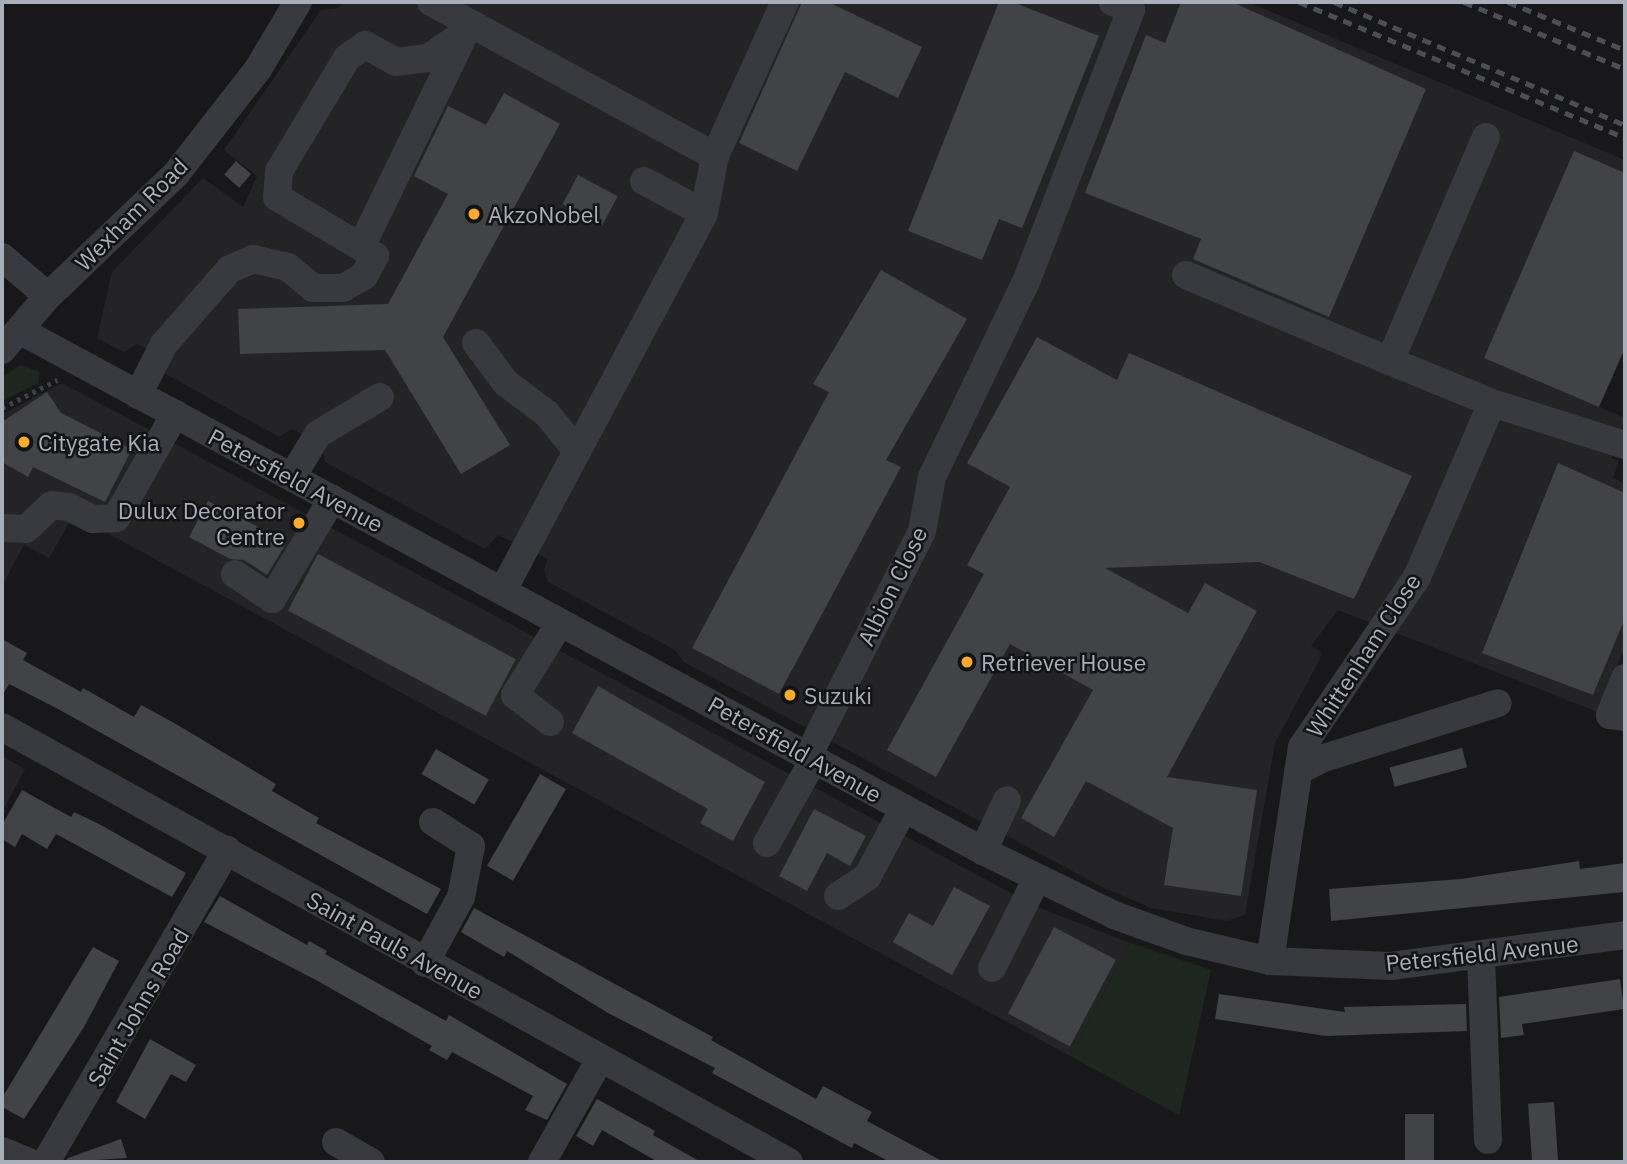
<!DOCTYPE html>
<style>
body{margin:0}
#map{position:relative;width:1627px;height:1164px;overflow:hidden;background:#18181a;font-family:"IBM Plex Sans",sans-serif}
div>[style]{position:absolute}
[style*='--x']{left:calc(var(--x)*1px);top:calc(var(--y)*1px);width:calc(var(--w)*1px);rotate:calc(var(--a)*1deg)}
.built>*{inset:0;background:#242427}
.green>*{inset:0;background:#1f2820}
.building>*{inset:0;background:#424347;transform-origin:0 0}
.path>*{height:4.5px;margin-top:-2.25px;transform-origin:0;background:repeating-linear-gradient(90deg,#3e4146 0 3.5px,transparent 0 8.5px)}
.minor>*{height:28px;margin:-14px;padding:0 14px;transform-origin:14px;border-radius:14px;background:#383a3f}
.rail>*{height:5px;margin-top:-2.5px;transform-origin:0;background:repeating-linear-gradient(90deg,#4b4e54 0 9px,transparent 0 16px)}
.dots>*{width:19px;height:19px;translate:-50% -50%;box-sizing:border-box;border:4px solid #131315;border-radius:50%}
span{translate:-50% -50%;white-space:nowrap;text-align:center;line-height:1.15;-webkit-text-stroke:5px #131315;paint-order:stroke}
.street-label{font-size:23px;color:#a9afba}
.poi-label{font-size:23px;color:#a9afba}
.left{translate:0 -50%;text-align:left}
.right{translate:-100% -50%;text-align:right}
.frame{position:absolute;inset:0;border:4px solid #a9afba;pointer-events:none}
</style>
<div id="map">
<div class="built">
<div style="clip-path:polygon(343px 2px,1248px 2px,1625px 160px,1625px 345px,1599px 407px,1625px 418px,1612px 458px,1619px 461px,1613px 478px,1625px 483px,1625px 647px,1598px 712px,1338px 610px,1311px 646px,1321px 652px,1320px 659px,1275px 743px,1245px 915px,1226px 921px,1152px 908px,1102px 887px,684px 662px,675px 650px,548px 582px,544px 570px,548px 559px,498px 535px,485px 549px,325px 462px,322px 442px,291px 429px,279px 437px,166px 374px,167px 358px,137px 344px,124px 352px,97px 338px,112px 272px,203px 178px,243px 207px,257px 176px,224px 150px,321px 10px,338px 8px)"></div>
<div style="clip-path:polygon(62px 383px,1035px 906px,1130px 943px,1070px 1056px,74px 515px,49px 558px,24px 545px,2px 586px,2px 414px)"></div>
<div style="clip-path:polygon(2px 756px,25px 769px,2px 812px)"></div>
</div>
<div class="green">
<div style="clip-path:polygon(20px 365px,40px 372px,38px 383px,2px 401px,2px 377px)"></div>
<div style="clip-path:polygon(1130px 943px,1211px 970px,1179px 1115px,1070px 1056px)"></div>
</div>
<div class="building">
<div style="clip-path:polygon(802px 2px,828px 2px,922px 47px,898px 98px,845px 72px,797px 171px,739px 143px)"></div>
<div style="clip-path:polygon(999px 2px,1013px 2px,1099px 36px,1022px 228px,999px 219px,982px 260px,908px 231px)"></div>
<div style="clip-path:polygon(1181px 2px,1232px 2px,1426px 89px,1329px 317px,1193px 259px,1201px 239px,1085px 193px,1146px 35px,1165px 43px)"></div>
<div style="clip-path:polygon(504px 93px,560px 124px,443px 337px,510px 445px,461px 474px,385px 350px,240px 354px,238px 309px,388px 304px,448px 194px,414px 176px,448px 106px,486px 125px)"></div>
<div style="clip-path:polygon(1574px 151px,1625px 173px,1625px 348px,1599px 407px,1484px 358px)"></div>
<div style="left:236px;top:161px;width:20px;height:18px;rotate:41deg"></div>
<div style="left:578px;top:175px;width:45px;height:33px;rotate:28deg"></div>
<div style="clip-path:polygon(881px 270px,967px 319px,886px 460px,901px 467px,779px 694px,692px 648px,829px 392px,813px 384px)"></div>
<div style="clip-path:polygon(1037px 337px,1117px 380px,1129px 353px,1412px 476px,1354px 599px,1259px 562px,1105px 568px,1188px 613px,1205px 583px,1257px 611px,1167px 777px,1257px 790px,1241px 896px,1164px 885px,1173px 828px,1086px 781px,1054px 837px,1021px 818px,1093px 690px,1010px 644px,936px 777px,887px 750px,984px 574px,967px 565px,1010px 487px,967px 463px)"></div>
<div style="clip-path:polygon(47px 392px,61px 413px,132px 449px,105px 502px,33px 467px,28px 477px,2px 462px,2px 422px)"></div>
<div style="clip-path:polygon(1558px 463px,1625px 493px,1625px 618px,1593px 695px,1482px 653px)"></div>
<div style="clip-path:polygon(208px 501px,287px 542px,267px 575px,244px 560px,230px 559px,189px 537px)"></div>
<div style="left:318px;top:554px;width:224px;height:64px;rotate:28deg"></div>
<div style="clip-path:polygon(2px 639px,27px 653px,23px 660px,81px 692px,83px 688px,134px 717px,141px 705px,176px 724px,276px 784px,272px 791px,319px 818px,316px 823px,441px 889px,427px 914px,58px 709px,9px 684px,2px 696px)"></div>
<div style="clip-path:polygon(598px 686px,765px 782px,733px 841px,700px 823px,708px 809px,572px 733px)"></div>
<div style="left:1462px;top:748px;width:20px;height:75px;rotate:75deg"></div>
<div style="left:436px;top:749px;width:61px;height:29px;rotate:30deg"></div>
<div style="left:540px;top:774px;width:30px;height:106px;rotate:30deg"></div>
<div style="clip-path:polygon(22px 790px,71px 817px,74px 812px,99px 824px,186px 873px,172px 897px,56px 834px,47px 849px,22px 834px,15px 847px,2px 839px,2px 825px)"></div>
<div style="clip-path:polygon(814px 809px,866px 836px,850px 866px,827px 853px,807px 891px,779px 876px)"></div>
<div style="clip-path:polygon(1579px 861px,1580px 869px,1625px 863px,1625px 892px,1331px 921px,1329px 889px,1461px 879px)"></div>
<div style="clip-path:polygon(954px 887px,990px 906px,952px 975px,893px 942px,909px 913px,933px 926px)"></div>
<div style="clip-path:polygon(220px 896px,307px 945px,309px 941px,327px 951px,325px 954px,446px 1021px,449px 1015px,567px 1084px,547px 1120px,525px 1110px,533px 1096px,452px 1052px,447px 1060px,429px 1050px,432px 1046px,316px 980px,204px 922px)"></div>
<div style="clip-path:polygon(474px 908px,713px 1037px,711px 1040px,816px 1099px,823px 1086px,872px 1112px,867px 1121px,944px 1162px,890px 1162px,854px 1143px,852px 1148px,753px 1095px,712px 1073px,715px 1068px,608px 1013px,507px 951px,504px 957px,461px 932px)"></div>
<div style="left:1054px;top:927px;width:70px;height:98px;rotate:28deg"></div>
<div style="clip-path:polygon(93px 947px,119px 961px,84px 1027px,24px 1119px,2px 1107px,2px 1098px)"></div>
<div style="clip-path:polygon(1620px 979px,1624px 1009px,1522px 1024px,1524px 1035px,1501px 1038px,1499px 997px)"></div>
<div style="clip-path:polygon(1219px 994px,1345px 1012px,1344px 1007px,1466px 1004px,1467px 1031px,1326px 1036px,1215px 1019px)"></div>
<div style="clip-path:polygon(150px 1039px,196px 1065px,186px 1082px,171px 1074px,145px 1119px,116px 1102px)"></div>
<div style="clip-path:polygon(597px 1099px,655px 1131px,653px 1135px,701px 1162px,658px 1162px,602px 1130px,593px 1146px,576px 1136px)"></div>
<div style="left:1554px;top:1102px;width:60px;height:26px;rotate:86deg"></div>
<div style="left:1405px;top:1114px;width:29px;height:48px"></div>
<div style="clip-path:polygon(121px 1139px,127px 1158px,65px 1162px,68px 1158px)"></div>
</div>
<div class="path">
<div style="--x:2;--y:408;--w:62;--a:-27"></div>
</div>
<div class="minor">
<div style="--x:431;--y:2;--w:323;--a:28.5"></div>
<div style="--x:463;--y:34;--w:42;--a:145.6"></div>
<div style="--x:428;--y:58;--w:32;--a:173"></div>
<div style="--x:396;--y:62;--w:35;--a:-151"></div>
<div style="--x:365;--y:45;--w:22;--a:144"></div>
<div style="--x:347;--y:58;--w:132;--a:121"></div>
<div style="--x:279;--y:171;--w:26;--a:94"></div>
<div style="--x:277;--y:197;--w:98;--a:30.8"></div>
<div style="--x:361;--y:247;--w:249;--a:-64.1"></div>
<div style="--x:1486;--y:137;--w:244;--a:113.2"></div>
<div style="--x:1390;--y:361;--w:110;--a:22.4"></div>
<div style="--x:1492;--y:403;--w:139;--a:17.5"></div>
<div style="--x:644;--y:181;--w:68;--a:28.1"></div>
<div style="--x:2;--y:257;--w:60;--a:40.3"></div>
<div style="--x:1186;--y:275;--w:221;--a:22.9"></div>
<div style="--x:21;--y:331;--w:1094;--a:28.39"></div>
<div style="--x:983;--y:851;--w:146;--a:26"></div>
<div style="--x:1114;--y:915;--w:77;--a:19.9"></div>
<div style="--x:1186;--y:941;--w:86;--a:13.4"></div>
<div style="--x:1270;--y:961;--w:121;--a:2.4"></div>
<div style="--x:1391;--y:966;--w:236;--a:-7.5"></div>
<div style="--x:476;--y:343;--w:50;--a:53.1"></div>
<div style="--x:506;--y:383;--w:51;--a:37.1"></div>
<div style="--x:547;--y:414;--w:48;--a:51"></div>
<div style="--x:2;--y:350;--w:71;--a:-49.6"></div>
<div style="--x:48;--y:296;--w:177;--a:-43.6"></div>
<div style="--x:176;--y:174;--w:133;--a:-52"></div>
<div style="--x:258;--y:69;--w:78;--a:-59.2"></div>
<div style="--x:138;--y:395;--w:57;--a:-63"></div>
<div style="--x:164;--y:344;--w:100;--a:-48.7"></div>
<div style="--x:230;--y:269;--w:25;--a:-23"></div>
<div style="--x:253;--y:259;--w:36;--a:13"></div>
<div style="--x:288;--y:267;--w:33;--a:40"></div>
<div style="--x:313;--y:288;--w:30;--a:0"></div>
<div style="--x:343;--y:288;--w:24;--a:-30"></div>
<div style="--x:364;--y:276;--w:23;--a:-61"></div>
<div style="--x:375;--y:256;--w:17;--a:-147"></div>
<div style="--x:292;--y:477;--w:50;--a:-58.8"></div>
<div style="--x:318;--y:434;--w:72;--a:-30.8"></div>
<div style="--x:2;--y:528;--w:24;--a:2"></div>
<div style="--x:26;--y:529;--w:35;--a:-43"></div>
<div style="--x:52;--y:505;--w:17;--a:7"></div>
<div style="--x:69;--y:507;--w:27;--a:27"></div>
<div style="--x:93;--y:519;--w:23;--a:-2"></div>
<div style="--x:116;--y:518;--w:120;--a:-60.4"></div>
<div style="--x:235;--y:574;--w:45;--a:34"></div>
<div style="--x:272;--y:599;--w:117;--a:-59"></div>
<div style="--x:503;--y:590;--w:427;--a:-61.9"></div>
<div style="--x:704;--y:213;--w:58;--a:-79.1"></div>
<div style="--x:715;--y:156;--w:169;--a:-65.6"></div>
<div style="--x:1625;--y:678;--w:40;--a:112"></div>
<div style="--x:1610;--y:715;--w:15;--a:8"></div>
<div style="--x:550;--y:722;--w:44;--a:-142.4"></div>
<div style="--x:515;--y:695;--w:85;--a:-58"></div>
<div style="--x:2;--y:727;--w:899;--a:28.93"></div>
<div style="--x:808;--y:756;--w:252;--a:-63.1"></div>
<div style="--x:922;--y:531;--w:55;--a:-79.5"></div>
<div style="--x:932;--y:477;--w:216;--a:-64.3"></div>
<div style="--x:1026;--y:282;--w:292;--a:-68.9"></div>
<div style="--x:1131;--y:10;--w:20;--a:-156"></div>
<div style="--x:1298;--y:771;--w:29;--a:-27"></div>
<div style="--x:1324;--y:758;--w:182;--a:-17.5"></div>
<div style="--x:767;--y:843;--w:96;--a:-60.8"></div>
<div style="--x:983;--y:851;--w:56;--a:-64.8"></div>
<div style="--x:838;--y:896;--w:35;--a:-33"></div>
<div style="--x:867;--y:877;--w:78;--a:-61.8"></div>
<div style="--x:1481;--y:957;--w:183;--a:87.8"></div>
<div style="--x:1270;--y:961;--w:216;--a:-81.5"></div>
<div style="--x:1302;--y:747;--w:205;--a:-55.9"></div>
<div style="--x:1417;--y:577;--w:189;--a:-66.7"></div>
<div style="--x:425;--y:963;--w:75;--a:-61.4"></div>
<div style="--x:461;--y:897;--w:52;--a:-78.9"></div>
<div style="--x:471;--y:846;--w:45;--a:-147.7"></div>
<div style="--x:992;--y:968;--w:98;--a:-63.4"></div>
<div style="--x:336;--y:1142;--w:40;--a:29.7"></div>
<div style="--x:2;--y:1151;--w:29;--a:22"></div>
<div style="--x:46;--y:1162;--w:361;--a:-59.9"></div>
<div style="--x:542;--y:1162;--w:118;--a:-60.6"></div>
</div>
<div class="rail">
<div style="--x:1299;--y:2;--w:353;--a:22.6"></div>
<div style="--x:1334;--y:2;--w:316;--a:22.9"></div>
<div style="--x:1464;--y:2;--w:174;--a:22.6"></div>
<div style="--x:1508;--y:2;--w:126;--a:22.3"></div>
</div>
<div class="dots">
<div style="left:474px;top:214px;background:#fcab2d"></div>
<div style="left:24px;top:442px;background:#fcab2d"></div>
<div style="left:299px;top:523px;background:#fcab2d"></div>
<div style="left:967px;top:662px;background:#fcab2d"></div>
<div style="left:790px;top:695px;background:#fcab2d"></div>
</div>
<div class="street-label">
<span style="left:131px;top:214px;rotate:-45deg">Wexham Road</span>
<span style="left:296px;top:480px;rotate:28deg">Petersfield Avenue</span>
<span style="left:892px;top:586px;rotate:-64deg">Albion Close</span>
<span style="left:1363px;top:655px;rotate:-57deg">Whittenham Close</span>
<span style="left:795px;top:749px;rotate:29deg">Petersfield Avenue</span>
<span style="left:395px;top:945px;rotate:29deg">Saint Pauls Avenue</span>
<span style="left:1482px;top:953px;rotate:-6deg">Petersfield Avenue</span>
<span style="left:138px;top:1007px;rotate:-60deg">Saint Johns Road</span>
</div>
<div class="poi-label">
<span class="left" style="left:488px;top:214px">AkzoNobel</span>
<span class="left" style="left:38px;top:442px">Citygate Kia</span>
<span class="right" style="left:285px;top:523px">Dulux Decorator<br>Centre</span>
<span class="left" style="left:981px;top:662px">Retriever House</span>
<span class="left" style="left:804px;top:695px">Suzuki</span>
</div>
<div class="frame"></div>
</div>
